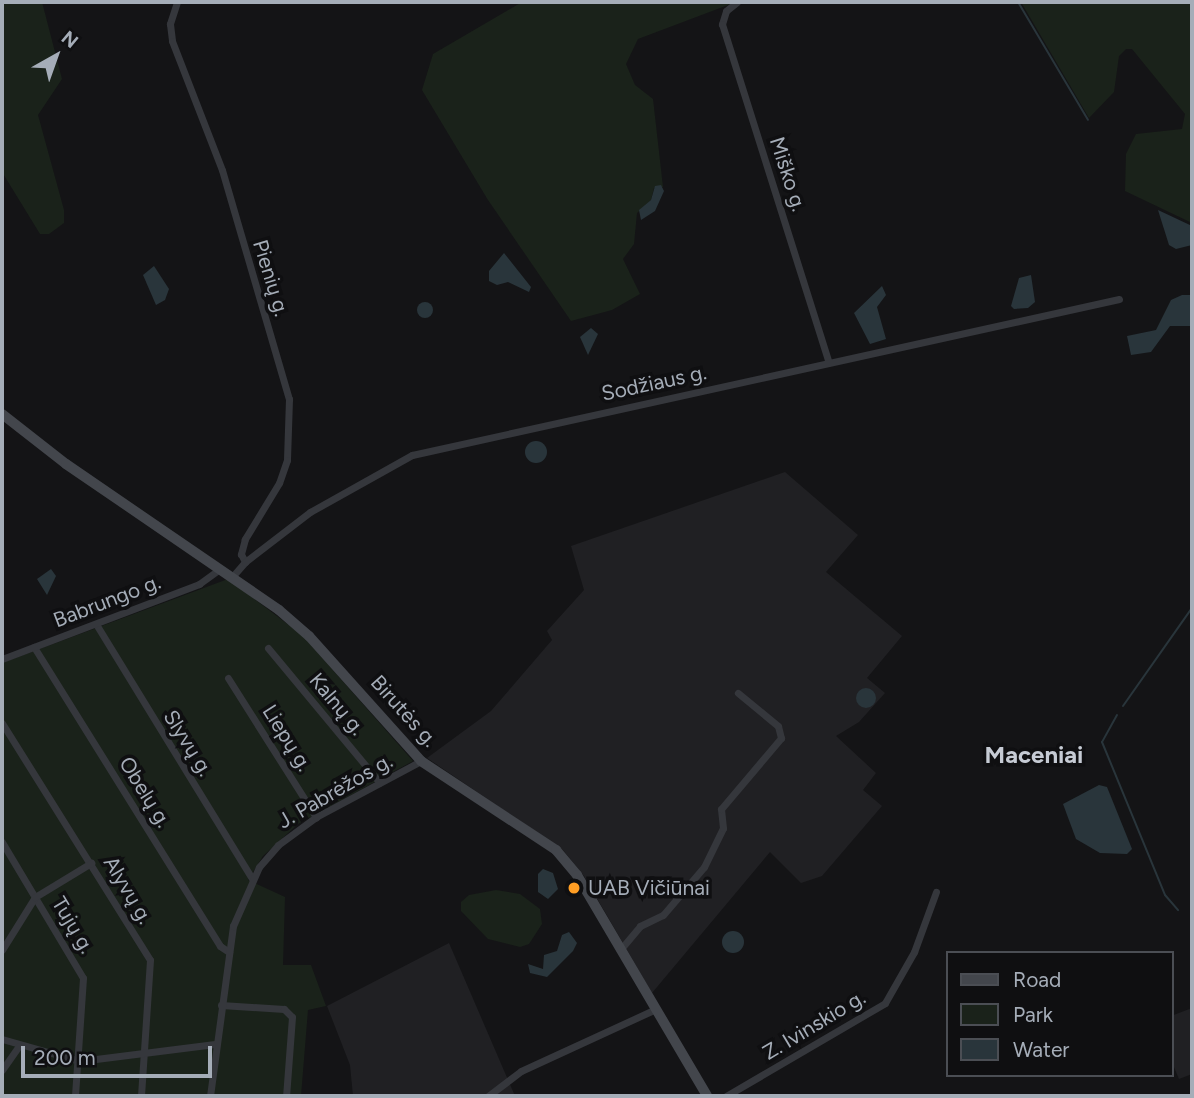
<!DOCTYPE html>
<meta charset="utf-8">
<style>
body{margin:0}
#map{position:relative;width:1194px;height:1098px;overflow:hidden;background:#141416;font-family:Figtree,sans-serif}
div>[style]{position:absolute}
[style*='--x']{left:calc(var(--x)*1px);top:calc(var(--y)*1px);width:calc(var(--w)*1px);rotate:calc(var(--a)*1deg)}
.built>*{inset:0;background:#202023}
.green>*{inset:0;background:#1a221a}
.water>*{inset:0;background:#29353b}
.round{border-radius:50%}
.stream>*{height:2px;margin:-1px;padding:0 1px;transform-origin:1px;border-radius:1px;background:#29353b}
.street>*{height:7px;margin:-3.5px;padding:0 3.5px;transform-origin:3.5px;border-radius:3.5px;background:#35373c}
.secondary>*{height:10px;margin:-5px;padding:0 5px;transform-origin:5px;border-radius:5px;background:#43464c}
.dots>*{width:19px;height:19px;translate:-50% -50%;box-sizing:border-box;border:4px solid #0f0f11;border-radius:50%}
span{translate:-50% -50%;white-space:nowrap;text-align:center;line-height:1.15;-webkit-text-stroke:7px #0f0f11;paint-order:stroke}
.street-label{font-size:21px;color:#a5adb8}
.poi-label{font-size:21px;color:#a5adb8}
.left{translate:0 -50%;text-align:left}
.quarter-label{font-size:24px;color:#c6cbd4;font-weight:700}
.frame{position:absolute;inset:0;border:4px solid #a5adb8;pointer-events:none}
.legend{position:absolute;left:946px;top:951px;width:228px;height:126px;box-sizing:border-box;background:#0f0f11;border:2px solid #4b4e54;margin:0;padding:9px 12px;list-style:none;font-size:21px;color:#a5adb8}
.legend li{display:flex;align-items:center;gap:14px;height:35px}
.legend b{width:35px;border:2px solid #4b4e54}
.north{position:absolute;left:21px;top:21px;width:70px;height:70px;-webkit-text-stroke:5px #0f0f11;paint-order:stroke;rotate:40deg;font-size:19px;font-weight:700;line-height:28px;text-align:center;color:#a5adb8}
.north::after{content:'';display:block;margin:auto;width:24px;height:32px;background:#a5adb8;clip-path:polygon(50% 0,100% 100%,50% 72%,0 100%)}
.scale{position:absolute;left:21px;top:1046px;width:191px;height:32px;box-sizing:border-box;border:4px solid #a5adb8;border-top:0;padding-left:9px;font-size:21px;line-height:24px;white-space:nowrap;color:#a5adb8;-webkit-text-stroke:5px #0f0f11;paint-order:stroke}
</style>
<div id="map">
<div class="built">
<div style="clip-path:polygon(785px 472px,858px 535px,826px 572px,902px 636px,867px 678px,885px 693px,859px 722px,836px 736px,876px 773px,863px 790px,882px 806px,822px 876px,801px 883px,770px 852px,652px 993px,584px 876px,563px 850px,427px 758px,491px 711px,552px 640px,547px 631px,584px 590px,571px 546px)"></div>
<div style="clip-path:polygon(449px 943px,515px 1096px,353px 1096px,350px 1065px,327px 1006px)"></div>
<div style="clip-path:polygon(1192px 1008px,1192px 1074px,1179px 1079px,1171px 1060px,1171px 1016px)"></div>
</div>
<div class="green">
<div style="clip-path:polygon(2px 2px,42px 2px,62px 79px,38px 115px,64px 210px,64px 223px,49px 234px,40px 234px,2px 172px)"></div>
<div style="clip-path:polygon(522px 2px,736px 2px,638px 39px,626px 64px,635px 85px,653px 99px,663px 187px,654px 188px,651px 200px,637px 213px,634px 244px,623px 259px,640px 294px,612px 310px,571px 321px,488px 200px,422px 90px,433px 54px)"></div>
<div style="clip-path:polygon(1021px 2px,1192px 2px,1192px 223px,1125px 191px,1126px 154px,1136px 134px,1182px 129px,1185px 114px,1132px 49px,1126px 49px,1119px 56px,1114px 92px,1089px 118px)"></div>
<div style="clip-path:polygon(228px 579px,302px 635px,413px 761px,298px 824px,263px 856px,248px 880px,285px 897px,283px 965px,311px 965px,326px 1006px,308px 1010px,301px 1096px,2px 1096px,2px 663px)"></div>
<div style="clip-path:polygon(496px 890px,520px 894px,540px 909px,542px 924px,529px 944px,520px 947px,488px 939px,461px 911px,461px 902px,469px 895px)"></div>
</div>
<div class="water">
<div style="clip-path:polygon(661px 185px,664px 191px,655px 211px,641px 220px,639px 210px,651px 200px,655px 186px)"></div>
<div style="clip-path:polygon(1158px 210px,1192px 226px,1192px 245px,1176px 249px,1169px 245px)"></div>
<div style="clip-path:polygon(504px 253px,531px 287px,529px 292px,508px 282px,497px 285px,489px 281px,489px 271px)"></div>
<div style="clip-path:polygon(154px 266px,169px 289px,165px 300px,156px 305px,143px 275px)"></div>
<div style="clip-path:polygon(1031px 275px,1035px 302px,1028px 308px,1014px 309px,1011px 306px,1019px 278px)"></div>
<div style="clip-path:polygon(882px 286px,886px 295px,877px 307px,886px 339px,870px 344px,854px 313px)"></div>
<div style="clip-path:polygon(1182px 295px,1192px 295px,1192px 326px,1170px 326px,1151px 352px,1131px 355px,1127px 336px,1156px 330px,1171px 300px)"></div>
<div class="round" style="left:417px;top:302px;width:16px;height:16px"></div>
<div style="clip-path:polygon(591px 328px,598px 334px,588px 355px,580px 337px)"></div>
<div class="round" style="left:525px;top:441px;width:22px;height:22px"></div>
<div style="clip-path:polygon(51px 569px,56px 576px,47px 595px,37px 579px)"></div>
<div class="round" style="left:856px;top:688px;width:20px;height:20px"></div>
<div style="clip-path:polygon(1099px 785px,1107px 787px,1132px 849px,1127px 854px,1100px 853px,1076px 839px,1063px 804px)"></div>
<div style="clip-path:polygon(543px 869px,553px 873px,558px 889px,548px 899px,538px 892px,538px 874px)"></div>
<div class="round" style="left:722px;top:931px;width:22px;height:22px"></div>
<div style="clip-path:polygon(569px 932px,577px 943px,573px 951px,547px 977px,530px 973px,528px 964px,543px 969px,544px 955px,557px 951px,562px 935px)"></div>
</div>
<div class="stream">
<div style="--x:1018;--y:2;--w:137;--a:59.3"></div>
<div style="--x:1123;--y:706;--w:120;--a:-54.9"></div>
<div style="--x:1117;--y:715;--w:31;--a:119"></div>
<div style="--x:1102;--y:742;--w:165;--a:67.6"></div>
<div style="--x:1165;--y:895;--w:20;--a:49"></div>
</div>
<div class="street">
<div style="--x:177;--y:2;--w:23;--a:108"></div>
<div style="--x:170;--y:24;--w:17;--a:83"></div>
<div style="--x:172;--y:41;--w:138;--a:68.8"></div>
<div style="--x:222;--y:170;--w:239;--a:73.7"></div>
<div style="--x:289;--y:399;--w:61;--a:91.9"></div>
<div style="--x:287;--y:460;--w:24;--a:109"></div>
<div style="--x:279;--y:483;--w:66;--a:121.3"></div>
<div style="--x:245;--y:539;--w:16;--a:105"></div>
<div style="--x:241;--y:554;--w:9;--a:63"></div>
<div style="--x:737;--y:2;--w:14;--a:141"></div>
<div style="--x:726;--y:11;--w:14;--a:107"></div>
<div style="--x:722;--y:24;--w:355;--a:72.5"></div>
<div style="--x:232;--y:577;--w:20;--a:-49"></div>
<div style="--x:245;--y:562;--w:82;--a:-37.6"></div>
<div style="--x:310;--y:512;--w:117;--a:-29.2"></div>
<div style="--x:412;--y:455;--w:724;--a:-12.44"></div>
<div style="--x:96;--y:624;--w:299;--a:58.5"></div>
<div style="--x:34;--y:647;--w:352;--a:58.1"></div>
<div style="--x:220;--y:946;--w:11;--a:34"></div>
<div style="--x:268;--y:648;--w:175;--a:50.3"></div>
<div style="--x:2;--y:659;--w:211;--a:-20.8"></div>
<div style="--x:199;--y:584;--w:26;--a:-36"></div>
<div style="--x:228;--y:678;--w:165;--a:57.7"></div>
<div style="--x:2;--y:723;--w:279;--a:58"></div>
<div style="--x:150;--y:960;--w:136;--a:93.8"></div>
<div style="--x:2;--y:842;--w:158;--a:59.2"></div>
<div style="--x:83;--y:978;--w:118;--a:93.9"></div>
<div style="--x:2;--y:950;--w:62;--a:-58.1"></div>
<div style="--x:35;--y:897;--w:66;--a:-31.3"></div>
<div style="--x:620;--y:950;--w:31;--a:-50"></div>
<div style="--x:640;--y:926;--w:25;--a:-26"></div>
<div style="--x:663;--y:915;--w:63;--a:-49.5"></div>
<div style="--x:704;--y:867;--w:43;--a:-64"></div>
<div style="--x:723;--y:828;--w:19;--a:-96"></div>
<div style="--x:721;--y:809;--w:93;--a:-49.8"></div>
<div style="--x:781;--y:738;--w:12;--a:-104"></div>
<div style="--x:778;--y:726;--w:52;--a:-140.5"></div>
<div style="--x:221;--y:1005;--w:63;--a:3.6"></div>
<div style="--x:284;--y:1009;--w:11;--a:45"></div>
<div style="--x:292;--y:1017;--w:79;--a:94.3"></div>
<div style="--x:2;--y:1039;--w:81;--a:15.8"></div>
<div style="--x:80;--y:1061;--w:136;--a:-7.2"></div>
<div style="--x:2;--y:1070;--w:29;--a:-55"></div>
<div style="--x:210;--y:1096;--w:172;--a:-82.3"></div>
<div style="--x:233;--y:926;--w:64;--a:-66.2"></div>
<div style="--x:259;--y:867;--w:29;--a:-49"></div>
<div style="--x:278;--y:845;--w:47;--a:-36.4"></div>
<div style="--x:316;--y:817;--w:119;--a:-28.1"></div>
<div style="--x:488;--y:1096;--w:41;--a:-37.1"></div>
<div style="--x:521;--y:1071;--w:149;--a:-24.7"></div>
<div style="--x:726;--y:1096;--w:184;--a:-30.3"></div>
<div style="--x:885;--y:1003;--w:59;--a:-60.4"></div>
<div style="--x:914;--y:952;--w:64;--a:-69.9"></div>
</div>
<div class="secondary">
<div style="--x:2;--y:414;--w:81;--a:38"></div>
<div style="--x:66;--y:464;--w:258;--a:34.4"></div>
<div style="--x:279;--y:610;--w:40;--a:41"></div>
<div style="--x:309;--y:636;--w:168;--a:48.1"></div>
<div style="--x:421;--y:761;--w:162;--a:33.4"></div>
<div style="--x:556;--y:850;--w:33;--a:50"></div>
<div style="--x:577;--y:875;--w:256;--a:59.5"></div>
</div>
<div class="dots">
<div style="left:574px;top:888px;background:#ff9e24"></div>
</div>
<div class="street-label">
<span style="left:788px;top:174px;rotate:72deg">Miško g.</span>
<span style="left:271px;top:278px;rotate:73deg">Pienių g.</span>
<span style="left:654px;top:383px;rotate:-12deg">Sodžiaus g.</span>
<span style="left:107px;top:601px;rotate:-21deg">Babrungo g.</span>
<span style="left:337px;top:704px;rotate:50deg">Kalnų g.</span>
<span style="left:404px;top:711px;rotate:48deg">Birutės g.</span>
<span style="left:287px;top:738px;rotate:58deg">Liepų g.</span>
<span style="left:188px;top:743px;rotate:58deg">Slyvų g.</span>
<span style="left:335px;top:791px;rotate:-30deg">J. Pabrėžos g.</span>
<span style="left:145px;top:792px;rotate:58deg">Obelų g.</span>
<span style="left:128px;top:890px;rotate:59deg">Alyvų g.</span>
<span style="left:73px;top:925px;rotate:59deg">Tujų g.</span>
<span style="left:814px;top:1025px;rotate:-31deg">Z. Ivinskio g.</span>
</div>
<div class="poi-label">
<span class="left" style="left:588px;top:888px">UAB Vičiūnai</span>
</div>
<div class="quarter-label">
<span style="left:1034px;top:755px">Maceniai</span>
</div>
<div class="frame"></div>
<ul class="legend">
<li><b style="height:9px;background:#43464c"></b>Road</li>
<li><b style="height:19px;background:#1a221a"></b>Park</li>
<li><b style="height:19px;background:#29353b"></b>Water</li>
</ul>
<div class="north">N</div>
<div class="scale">200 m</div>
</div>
